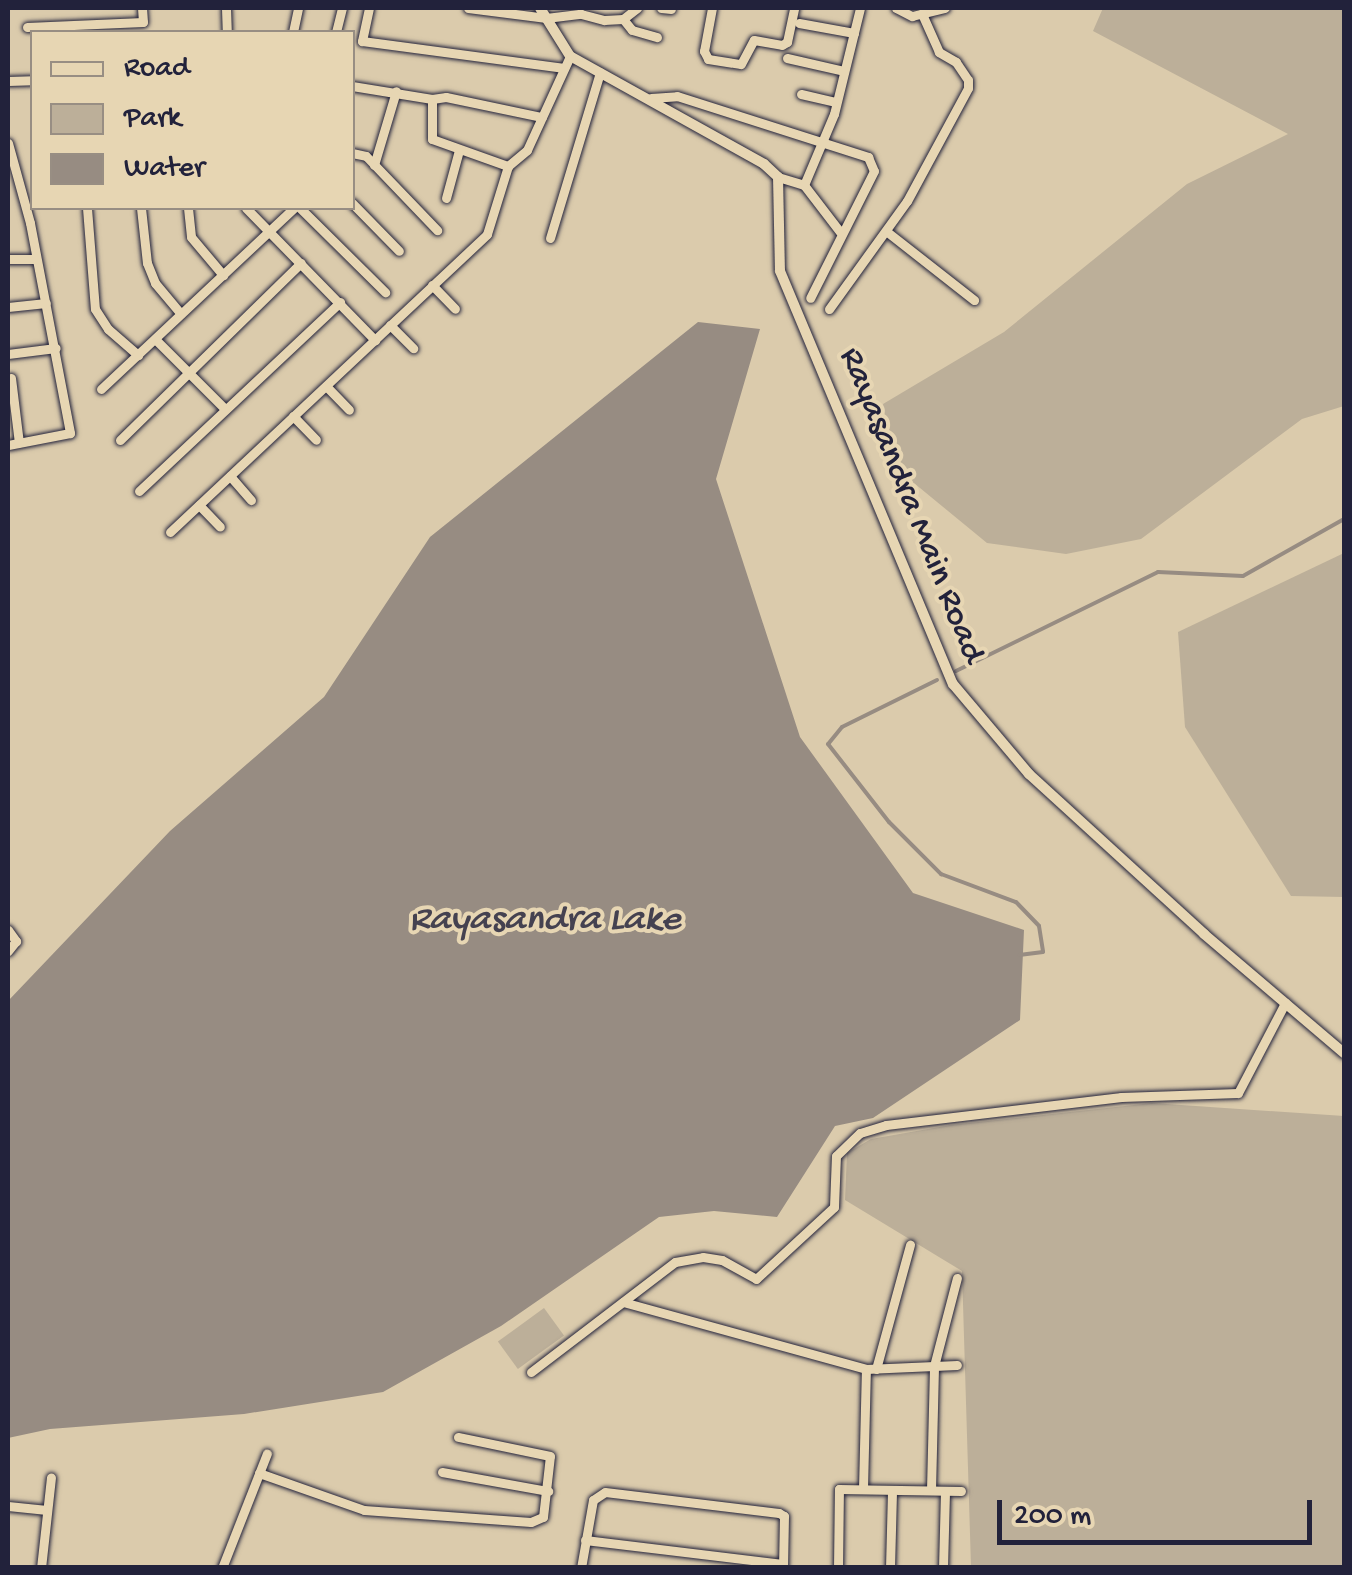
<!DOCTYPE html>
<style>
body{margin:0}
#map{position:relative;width:1352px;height:1575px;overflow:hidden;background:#dbcbac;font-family:"Gochi Hand",sans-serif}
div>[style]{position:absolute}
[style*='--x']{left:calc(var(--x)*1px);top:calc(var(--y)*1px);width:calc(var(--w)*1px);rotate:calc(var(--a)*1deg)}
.green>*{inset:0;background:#bcaf99;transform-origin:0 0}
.water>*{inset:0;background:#978c82}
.stream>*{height:4px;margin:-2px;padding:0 2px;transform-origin:2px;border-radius:2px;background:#978c82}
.roads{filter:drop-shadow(0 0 2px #22223b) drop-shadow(0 0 2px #22223b)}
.minor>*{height:9px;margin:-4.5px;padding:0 4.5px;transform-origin:4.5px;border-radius:4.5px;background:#e7d6b3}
.tertiary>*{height:10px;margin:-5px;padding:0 5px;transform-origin:5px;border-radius:5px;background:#e7d6b3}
span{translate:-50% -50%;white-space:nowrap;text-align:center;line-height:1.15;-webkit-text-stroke:8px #e7d6b3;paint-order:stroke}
.street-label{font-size:35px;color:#22223b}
.water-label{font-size:38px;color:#454250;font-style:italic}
.frame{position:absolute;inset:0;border:10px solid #22223b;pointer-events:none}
.legend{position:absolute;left:30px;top:30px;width:325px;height:180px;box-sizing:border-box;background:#e7d6b3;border:2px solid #988e83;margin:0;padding:12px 18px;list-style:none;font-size:30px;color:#22223b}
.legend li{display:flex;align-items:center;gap:20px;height:50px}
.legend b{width:50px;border:2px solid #988e83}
.scale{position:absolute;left:997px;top:1500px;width:315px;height:45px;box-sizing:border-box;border:5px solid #22223b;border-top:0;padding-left:12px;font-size:30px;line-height:35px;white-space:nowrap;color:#22223b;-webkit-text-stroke:8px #e7d6b3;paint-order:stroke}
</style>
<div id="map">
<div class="green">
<div style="clip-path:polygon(1103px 8px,1344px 8px,1344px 406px,1302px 419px,1141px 539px,1066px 554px,987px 543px,892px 465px,883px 404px,1004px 332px,1187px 184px,1288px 134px,1093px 31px)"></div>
<div style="clip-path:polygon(1344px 553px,1344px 897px,1291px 896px,1185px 727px,1178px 632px)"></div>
<div style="clip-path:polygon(1152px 1103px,1344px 1116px,1344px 1567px,971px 1567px,962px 1271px,845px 1200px,847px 1153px,871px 1139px,951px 1125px)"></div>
<div style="left:544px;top:1308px;width:34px;height:57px;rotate:54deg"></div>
</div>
<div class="water">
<div style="clip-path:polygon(698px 322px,760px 329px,716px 479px,800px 737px,913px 893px,1024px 930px,1020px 1020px,873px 1118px,835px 1126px,777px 1217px,714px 1211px,659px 1217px,501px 1326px,383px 1392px,244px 1414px,50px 1429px,8px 1438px,8px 1001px,170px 831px,324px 697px,430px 537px)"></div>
</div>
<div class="stream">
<div style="--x:956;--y:671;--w:225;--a:-26.1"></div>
<div style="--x:1158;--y:572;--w:85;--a:2.7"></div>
<div style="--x:1243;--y:576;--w:116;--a:-29.4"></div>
<div style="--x:937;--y:680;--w:106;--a:153.7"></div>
<div style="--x:842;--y:727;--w:22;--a:129"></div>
<div style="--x:828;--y:744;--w:99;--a:52"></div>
<div style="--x:889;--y:822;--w:74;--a:45"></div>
<div style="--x:941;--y:874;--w:80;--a:20.5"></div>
<div style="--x:1016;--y:902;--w:33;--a:46"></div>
<div style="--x:1039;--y:926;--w:26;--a:81"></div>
<div style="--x:1043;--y:952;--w:24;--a:173"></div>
</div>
<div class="roads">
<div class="minor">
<div style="--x:226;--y:8;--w:24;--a:88"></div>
<div style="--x:369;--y:8;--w:34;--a:102"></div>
<div style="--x:362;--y:41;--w:204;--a:7.6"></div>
<div style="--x:468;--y:8;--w:79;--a:7.3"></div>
<div style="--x:546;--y:18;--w:35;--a:-7"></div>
<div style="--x:581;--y:14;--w:24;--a:15"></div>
<div style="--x:604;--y:20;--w:19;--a:-3"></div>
<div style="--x:623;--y:19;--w:18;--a:-38"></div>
<div style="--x:661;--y:8;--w:10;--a:6"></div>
<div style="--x:712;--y:8;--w:44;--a:100.5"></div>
<div style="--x:704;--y:51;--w:9;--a:63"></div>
<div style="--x:708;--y:59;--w:33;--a:9"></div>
<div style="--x:741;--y:64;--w:27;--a:-62"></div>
<div style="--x:754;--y:40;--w:28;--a:10"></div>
<div style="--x:782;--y:45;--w:6;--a:-31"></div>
<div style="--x:787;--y:42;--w:35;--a:-78"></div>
<div style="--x:896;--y:8;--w:18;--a:27"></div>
<div style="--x:912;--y:16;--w:34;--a:-14"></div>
<div style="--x:623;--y:19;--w:14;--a:51"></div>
<div style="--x:632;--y:30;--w:26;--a:16"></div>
<div style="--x:799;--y:23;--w:56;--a:10.3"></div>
<div style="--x:27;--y:27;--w:116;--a:-2.5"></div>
<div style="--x:143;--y:22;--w:14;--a:-94"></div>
<div style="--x:293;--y:32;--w:25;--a:-78"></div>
<div style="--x:336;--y:32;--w:25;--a:-76"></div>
<div style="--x:787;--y:58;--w:58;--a:12.8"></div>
<div style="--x:8;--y:81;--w:24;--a:-2"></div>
<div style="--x:352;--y:86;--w:81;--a:9.2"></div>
<div style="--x:432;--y:99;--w:40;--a:90"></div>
<div style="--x:432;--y:139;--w:81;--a:19.6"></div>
<div style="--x:801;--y:94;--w:36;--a:13"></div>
<div style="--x:651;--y:98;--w:26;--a:-4"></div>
<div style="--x:677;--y:96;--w:201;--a:17.7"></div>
<div style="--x:868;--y:157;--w:15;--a:67"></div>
<div style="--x:874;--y:171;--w:142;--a:116.7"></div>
<div style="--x:432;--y:99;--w:14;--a:-8"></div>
<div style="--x:446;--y:97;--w:98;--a:11.8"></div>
<div style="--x:8;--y:143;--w:83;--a:74.6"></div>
<div style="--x:30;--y:223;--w:214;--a:79.2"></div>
<div style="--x:70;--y:433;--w:63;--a:169"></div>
<div style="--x:352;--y:153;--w:14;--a:12"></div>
<div style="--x:366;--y:156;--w:103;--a:46.2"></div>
<div style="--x:374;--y:165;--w:77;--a:-73.4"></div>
<div style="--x:778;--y:177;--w:27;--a:17"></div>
<div style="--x:804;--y:185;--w:59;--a:52.5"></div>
<div style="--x:804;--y:185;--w:77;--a:-67.1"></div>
<div style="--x:834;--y:114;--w:109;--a:-76.2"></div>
<div style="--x:446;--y:198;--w:50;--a:-74.8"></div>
<div style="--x:352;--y:203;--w:67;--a:45.6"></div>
<div style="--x:87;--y:208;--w:101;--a:85.5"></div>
<div style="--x:95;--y:309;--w:24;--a:57"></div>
<div style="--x:108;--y:329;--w:40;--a:41"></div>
<div style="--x:141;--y:208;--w:55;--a:83.8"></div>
<div style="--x:147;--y:263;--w:22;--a:68"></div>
<div style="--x:155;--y:283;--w:40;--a:50"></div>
<div style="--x:188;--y:208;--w:29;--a:84"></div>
<div style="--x:191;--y:237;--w:50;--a:49.9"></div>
<div style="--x:246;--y:208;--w:185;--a:45.7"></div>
<div style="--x:300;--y:208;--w:120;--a:44.7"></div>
<div style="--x:886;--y:231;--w:112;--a:38.1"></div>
<div style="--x:550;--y:238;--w:173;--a:-73.2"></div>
<div style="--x:8;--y:259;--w:27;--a:0"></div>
<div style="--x:432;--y:285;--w:33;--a:46"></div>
<div style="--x:8;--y:307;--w:38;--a:-6"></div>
<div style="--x:829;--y:309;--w:133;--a:-54.2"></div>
<div style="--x:907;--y:201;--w:128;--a:-61.6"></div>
<div style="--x:968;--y:88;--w:8;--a:-90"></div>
<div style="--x:968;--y:80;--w:22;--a:-124"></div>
<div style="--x:956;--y:62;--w:20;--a:-150"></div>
<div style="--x:939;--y:52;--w:42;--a:-114.1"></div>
<div style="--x:390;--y:325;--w:33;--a:45"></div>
<div style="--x:155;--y:339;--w:99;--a:45"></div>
<div style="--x:8;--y:354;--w:48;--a:-7.1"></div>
<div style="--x:11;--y:378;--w:65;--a:83"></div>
<div style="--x:326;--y:386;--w:33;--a:46"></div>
<div style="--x:101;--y:389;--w:265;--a:-43.2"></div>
<div style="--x:293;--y:416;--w:33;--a:46"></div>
<div style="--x:120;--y:440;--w:253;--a:-44.4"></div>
<div style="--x:230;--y:476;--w:32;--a:49"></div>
<div style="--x:139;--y:491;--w:276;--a:-43.2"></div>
<div style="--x:199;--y:505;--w:30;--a:46"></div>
<div style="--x:170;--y:532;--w:435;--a:-43.2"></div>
<div style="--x:487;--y:234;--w:71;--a:-72.8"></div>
<div style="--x:508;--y:166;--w:25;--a:-40"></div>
<div style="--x:527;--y:150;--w:103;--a:-65.4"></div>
<div style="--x:8;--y:930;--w:14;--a:54"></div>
<div style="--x:16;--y:941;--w:13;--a:129"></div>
<div style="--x:623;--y:1302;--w:252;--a:15.4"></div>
<div style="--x:866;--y:1369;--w:91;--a:-2.5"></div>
<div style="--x:876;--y:1369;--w:129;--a:-74.7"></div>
<div style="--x:531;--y:1372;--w:181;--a:-37.4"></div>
<div style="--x:675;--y:1262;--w:28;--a:-10"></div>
<div style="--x:703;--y:1257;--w:19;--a:9"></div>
<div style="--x:722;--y:1260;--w:39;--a:29"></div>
<div style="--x:756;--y:1279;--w:106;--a:-42.7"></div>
<div style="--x:834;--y:1207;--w:51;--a:-87.8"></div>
<div style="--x:836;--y:1156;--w:33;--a:-44"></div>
<div style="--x:860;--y:1133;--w:27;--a:-17"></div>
<div style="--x:886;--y:1125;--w:237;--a:-6.8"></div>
<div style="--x:1121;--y:1097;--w:117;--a:-2"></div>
<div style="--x:1238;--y:1093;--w:102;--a:-62.4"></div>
<div style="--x:442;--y:1472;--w:108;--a:10.2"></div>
<div style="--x:259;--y:1473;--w:111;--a:19.4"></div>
<div style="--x:364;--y:1510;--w:167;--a:4.1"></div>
<div style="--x:531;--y:1522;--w:13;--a:-23"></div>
<div style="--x:543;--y:1517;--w:61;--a:-83.5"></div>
<div style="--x:550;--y:1456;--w:94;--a:-168.3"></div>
<div style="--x:863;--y:1489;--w:120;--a:-88.6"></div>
<div style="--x:931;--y:1490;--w:124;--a:-88.6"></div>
<div style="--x:934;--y:1366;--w:91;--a:-75.4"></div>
<div style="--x:8;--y:1506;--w:39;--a:6"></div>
<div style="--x:585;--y:1540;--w:199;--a:6.9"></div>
<div style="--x:41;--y:1568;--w:91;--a:-83.7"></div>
<div style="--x:222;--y:1568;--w:123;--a:-68.6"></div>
<div style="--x:581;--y:1568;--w:69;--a:-80"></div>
<div style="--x:593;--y:1500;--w:14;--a:-34"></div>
<div style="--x:605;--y:1492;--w:175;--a:6.9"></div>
<div style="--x:779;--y:1513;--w:6;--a:31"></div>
<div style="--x:784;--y:1516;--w:52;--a:91.1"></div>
<div style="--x:838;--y:1568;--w:79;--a:-89.3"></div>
<div style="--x:839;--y:1489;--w:122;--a:0.9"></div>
<div style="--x:890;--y:1568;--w:78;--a:-88.5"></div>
<div style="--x:943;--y:1568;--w:77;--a:-88.5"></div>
</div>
<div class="tertiary">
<div style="--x:540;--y:8;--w:57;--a:58"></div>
<div style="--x:570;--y:56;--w:222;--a:29.1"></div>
<div style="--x:764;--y:164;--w:19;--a:43"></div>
<div style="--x:778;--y:177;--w:94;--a:88.8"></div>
<div style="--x:780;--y:271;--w:448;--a:67.3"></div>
<div style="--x:953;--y:684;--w:118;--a:49.8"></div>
<div style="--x:1029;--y:774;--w:237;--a:42.4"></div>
<div style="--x:1204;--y:934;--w:184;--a:40.4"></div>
</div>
</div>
<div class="street-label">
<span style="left:910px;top:506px;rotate:68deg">Rayasandra Main Road</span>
</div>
<div class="water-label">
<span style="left:545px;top:922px">Rayasandra Lake</span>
</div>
<div class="frame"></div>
<ul class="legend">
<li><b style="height:12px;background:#e7d6b3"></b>Road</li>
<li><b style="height:28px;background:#bcaf99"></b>Park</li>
<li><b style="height:28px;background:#978c82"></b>Water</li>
</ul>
<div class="scale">200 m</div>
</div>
